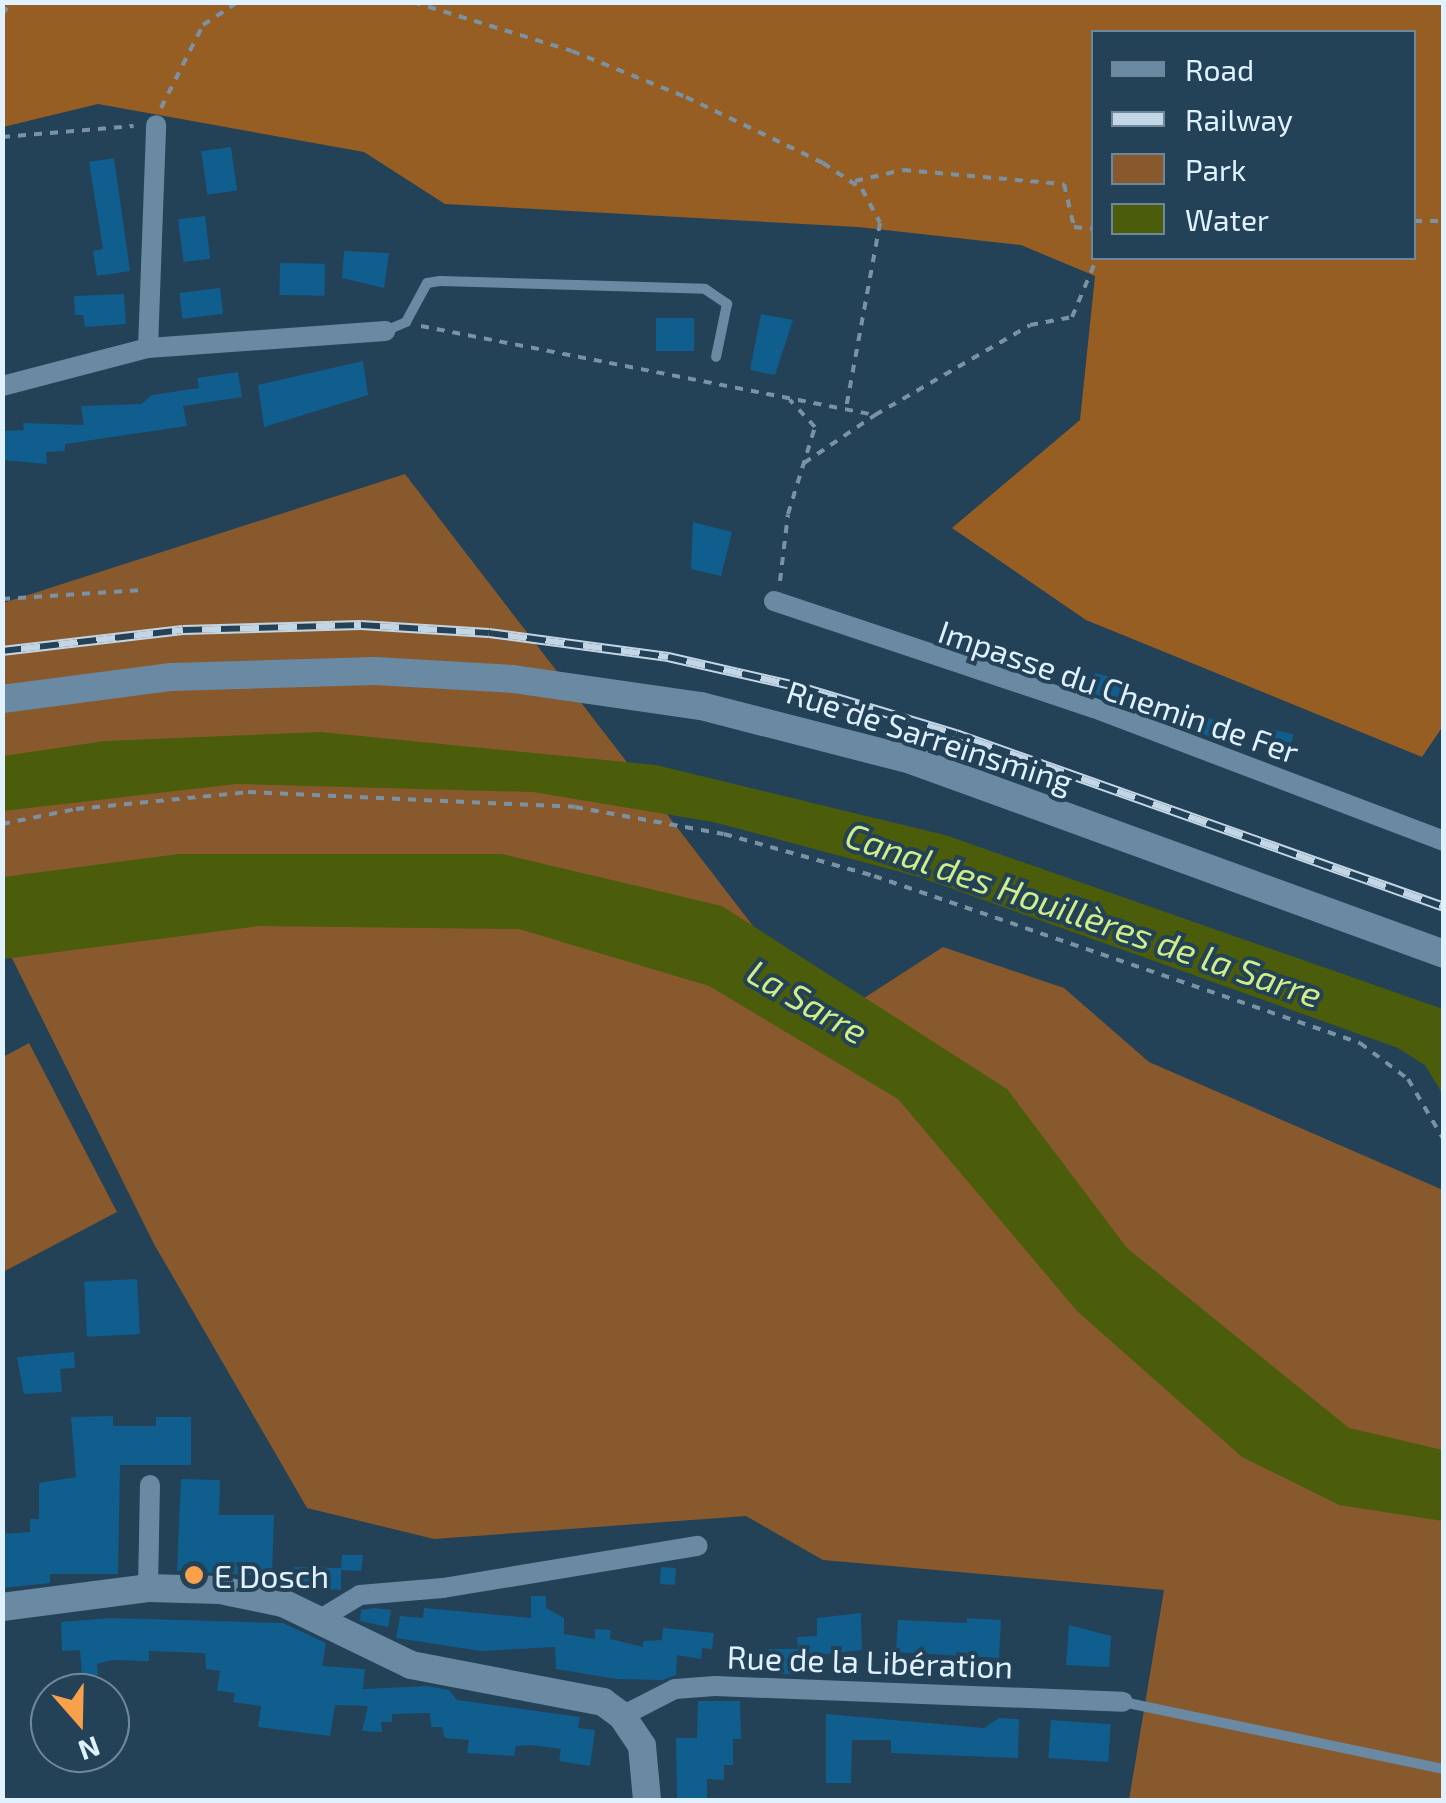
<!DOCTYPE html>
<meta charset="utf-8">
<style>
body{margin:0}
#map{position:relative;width:1446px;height:1803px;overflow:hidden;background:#234157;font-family:"Exo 2",sans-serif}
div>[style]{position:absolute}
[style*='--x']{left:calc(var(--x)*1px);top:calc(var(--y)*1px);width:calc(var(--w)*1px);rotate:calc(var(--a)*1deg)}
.green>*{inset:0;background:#88592d}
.forest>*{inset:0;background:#975e23}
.water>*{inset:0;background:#4b5d0a}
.building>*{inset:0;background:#105e8e;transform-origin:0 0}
.path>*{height:4px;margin-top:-2px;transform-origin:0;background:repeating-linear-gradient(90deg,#7a92a4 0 8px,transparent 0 16px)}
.lane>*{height:10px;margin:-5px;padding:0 5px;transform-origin:5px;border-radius:5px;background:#6a89a3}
.street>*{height:20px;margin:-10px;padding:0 10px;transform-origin:10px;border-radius:10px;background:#6a89a3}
.secondary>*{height:28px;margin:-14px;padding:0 14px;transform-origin:14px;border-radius:14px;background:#6a89a3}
.rail>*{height:10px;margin-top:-5px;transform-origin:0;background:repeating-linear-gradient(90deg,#234157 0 19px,#c3d6e5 0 38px);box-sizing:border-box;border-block:2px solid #c3d6e5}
.dots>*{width:28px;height:28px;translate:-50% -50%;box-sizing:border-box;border:5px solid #234157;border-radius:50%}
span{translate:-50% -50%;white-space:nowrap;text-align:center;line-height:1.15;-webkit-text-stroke:8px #234157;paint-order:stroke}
.street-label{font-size:32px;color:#e0f1ff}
.poi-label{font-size:32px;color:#e0f1ff}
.left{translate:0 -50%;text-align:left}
.water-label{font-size:35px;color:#d0ee87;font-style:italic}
.frame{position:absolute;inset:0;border:5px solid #e0f1ff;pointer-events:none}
.legend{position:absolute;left:1091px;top:30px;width:325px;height:230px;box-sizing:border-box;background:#234157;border:2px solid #6f879a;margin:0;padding:12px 18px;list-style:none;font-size:30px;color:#e0f1ff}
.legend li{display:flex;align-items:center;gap:20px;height:50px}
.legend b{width:50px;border:2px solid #6f879a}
.north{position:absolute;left:30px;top:1673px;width:100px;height:100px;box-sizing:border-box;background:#234157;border:2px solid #6f879a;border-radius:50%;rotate:160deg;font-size:28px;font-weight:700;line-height:40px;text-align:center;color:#e0f1ff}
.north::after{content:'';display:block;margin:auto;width:35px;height:45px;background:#f8a14a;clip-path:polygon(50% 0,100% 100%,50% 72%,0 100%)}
</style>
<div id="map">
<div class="green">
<div style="clip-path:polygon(405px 474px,827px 1022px,943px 947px,1064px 988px,1149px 1062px,1443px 1190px,1443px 1800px,1129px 1800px,1164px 1590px,823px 1560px,746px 1516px,434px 1539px,307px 1508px,154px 1244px,3px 940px,3px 603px)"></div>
<div style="clip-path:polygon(29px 1043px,117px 1212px,3px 1272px,3px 1057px)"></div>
</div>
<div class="forest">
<div style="clip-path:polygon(evenodd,2px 3px,1443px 3px,1443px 726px,1422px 757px,1086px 620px,952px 528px,1080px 420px,1095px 276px,1021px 245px,858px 227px,445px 204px,364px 152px,98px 104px,3px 127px,2px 3px,1094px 32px,1414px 32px,1414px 258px,1094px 258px,1094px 32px)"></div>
</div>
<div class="water">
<div style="clip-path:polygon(320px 732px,656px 765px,945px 835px,1443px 1009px,1443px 1095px,1425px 1065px,1398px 1048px,919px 877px,713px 822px,533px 792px,236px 784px,3px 811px,3px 756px,105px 741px)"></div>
<div style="clip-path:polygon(179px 854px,502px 854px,722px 906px,1007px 1089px,1127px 1248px,1349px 1428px,1443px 1450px,1443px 1521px,1339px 1505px,1242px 1457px,1077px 1311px,898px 1099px,709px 986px,519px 929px,259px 926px,3px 959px,3px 877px)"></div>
</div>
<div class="building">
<div style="left:231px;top:147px;width:44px;height:30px;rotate:82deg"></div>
<div style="clip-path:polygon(114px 158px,130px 271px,97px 276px,93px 251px,103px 249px,89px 162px)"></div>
<div style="left:205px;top:216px;width:43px;height:27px;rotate:83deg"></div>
<div style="clip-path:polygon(344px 251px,389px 253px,384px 288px,342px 278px)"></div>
<div style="left:280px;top:263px;width:45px;height:32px;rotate:1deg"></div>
<div style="left:220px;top:288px;width:26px;height:41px;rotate:83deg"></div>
<div style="clip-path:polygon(124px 294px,126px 324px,85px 327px,83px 315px,75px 315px,74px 296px)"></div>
<div style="clip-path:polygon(761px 314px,793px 320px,775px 375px,750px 370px)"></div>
<div style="left:656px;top:318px;width:38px;height:33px"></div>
<div style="clip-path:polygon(363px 361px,368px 395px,264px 427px,258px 385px)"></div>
<div style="clip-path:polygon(238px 372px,242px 397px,183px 406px,187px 426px,65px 444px,65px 451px,46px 452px,47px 464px,2px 460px,2px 431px,24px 430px,23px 423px,84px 425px,81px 406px,141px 404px,152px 395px,199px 388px,197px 378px)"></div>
<div style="clip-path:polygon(693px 522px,732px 532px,721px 576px,691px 569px)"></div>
<div style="clip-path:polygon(1095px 673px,1129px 682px,1122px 704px,1090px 692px)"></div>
<div style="left:1184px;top:710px;width:57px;height:17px;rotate:18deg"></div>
<div style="left:1271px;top:729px;width:23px;height:24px;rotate:13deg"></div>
<div style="left:137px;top:1279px;width:55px;height:53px;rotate:87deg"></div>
<div style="clip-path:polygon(74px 1352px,75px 1368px,60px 1369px,62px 1392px,24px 1394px,17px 1357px)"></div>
<div style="clip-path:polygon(113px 1416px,113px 1426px,156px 1426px,156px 1417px,191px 1417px,191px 1465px,120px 1465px,118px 1574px,50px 1574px,50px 1583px,2px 1588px,2px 1534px,30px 1532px,30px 1519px,39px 1519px,39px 1483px,76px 1477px,71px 1417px)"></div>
<div style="clip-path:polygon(181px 1479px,220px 1480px,219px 1515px,274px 1515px,272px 1576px,177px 1571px)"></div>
<div style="clip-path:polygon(342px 1555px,363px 1555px,361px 1571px,341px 1570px,341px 1590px,293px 1588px,294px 1567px,341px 1568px)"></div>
<div style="left:661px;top:1567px;width:15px;height:17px;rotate:4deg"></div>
<div style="clip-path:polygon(531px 1596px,546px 1596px,546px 1608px,564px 1618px,564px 1634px,595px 1639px,595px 1629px,611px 1630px,610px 1639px,643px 1647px,643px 1641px,662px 1640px,663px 1628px,714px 1633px,712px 1649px,702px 1648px,701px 1659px,677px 1655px,676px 1675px,663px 1680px,617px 1679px,556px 1669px,555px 1647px,481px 1651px,396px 1638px,400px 1616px,423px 1618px,424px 1608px,531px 1618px)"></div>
<div style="clip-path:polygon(375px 1608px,391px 1610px,388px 1627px,360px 1621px,361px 1610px)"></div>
<div style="clip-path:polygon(861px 1613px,862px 1650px,806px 1656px,795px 1675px,764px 1672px,769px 1649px,798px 1649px,797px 1637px,817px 1636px,817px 1618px)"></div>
<div style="clip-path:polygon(110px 1618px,283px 1623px,326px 1643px,322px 1666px,365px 1669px,363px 1689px,428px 1686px,449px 1690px,457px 1700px,580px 1717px,578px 1728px,595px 1730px,590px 1766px,559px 1761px,561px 1749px,531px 1745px,516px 1746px,514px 1756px,467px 1753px,469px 1740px,445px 1738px,442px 1727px,431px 1727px,430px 1713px,392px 1714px,392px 1722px,381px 1722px,382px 1732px,362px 1731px,368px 1706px,335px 1705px,330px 1736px,258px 1727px,261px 1706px,233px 1702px,235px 1693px,217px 1691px,220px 1671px,206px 1669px,205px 1653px,149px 1651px,149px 1661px,112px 1660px,97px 1664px,98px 1675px,82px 1676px,80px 1650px,62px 1651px,61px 1622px)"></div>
<div style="clip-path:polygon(967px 1618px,1001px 1620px,999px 1658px,896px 1652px,898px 1620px,967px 1623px)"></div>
<div style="clip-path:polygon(1069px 1625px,1111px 1636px,1109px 1667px,1066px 1665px)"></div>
<div style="clip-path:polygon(698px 1701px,740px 1701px,741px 1739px,733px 1739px,733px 1765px,724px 1765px,724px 1780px,707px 1779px,707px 1800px,677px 1800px,676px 1738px,697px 1738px)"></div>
<div style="clip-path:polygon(826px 1714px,984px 1728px,999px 1718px,1019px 1719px,1018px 1758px,891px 1753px,891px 1740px,852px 1740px,851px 1783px,826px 1783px)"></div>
<div style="left:1051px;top:1720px;width:60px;height:38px;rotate:4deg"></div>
</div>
<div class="path">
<div style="--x:413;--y:2;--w:166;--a:17.1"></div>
<div style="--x:572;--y:51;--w:123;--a:22"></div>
<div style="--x:686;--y:97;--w:152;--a:25.7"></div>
<div style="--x:823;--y:163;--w:47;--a:33.7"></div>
<div style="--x:862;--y:189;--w:38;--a:62"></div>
<div style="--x:880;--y:223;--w:189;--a:100.4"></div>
<div style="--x:2;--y:14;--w:16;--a:-50"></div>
<div style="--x:161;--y:108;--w:93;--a:-63.2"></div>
<div style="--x:203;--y:25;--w:42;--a:-33.3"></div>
<div style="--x:2;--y:137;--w:132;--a:-4.8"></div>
<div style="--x:855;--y:181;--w:49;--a:-12.9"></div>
<div style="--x:903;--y:170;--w:162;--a:5"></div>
<div style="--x:1064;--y:184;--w:44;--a:76.9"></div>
<div style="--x:1074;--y:227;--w:20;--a:6"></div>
<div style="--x:1414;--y:221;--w:30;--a:0"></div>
<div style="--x:421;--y:326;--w:463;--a:11.1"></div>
<div style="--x:875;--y:415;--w:179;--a:-30.1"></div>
<div style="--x:1030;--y:325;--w:43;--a:-10.8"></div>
<div style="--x:1072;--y:317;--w:64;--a:-67"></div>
<div style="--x:804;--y:463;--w:86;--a:-34.1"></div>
<div style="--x:780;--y:581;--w:67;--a:-83.2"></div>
<div style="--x:788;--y:514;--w:91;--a:-72.8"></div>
<div style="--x:815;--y:427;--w:37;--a:-133"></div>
<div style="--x:2;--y:599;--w:141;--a:-3.7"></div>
<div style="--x:2;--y:824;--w:76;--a:-11.5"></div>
<div style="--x:76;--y:809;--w:173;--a:-5.6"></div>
<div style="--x:248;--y:792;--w:327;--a:2.6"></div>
<div style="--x:575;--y:807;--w:151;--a:10.3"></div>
<div style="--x:724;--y:834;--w:156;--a:15.6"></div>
<div style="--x:874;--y:876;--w:514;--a:18.96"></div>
<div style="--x:1360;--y:1043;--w:60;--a:36.9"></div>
<div style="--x:1408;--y:1079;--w:71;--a:59.5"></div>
</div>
<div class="lane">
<div style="--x:385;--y:331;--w:23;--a:-23"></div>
<div style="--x:406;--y:322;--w:44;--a:-61.7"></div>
<div style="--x:427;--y:283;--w:13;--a:-9"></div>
<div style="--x:440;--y:281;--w:265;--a:1.7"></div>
<div style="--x:705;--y:289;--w:27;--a:34"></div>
<div style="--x:727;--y:304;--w:54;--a:101.7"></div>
<div style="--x:1123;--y:1702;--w:328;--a:11.8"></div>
</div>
<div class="street">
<div style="--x:148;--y:348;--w:223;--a:-87.9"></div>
<div style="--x:2;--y:386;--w:151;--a:-14.6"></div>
<div style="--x:148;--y:348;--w:238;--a:-4.1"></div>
<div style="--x:774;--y:601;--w:337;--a:18.5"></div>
<div style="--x:1094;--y:708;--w:374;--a:20.8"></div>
<div style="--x:148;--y:1588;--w:103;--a:-88.9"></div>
<div style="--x:322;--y:1618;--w:44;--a:-31.2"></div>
<div style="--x:360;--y:1595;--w:83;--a:-4.8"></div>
<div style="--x:443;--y:1588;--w:258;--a:-9.4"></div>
<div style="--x:622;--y:1716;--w:59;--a:-27"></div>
<div style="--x:675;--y:1689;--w:40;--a:-4.3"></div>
<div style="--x:715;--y:1686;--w:408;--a:2.2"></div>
</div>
<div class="secondary">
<div style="--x:2;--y:699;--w:171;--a:-7.4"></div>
<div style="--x:172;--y:677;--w:203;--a:-1.7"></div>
<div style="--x:375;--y:671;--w:138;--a:3.3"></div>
<div style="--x:513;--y:679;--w:190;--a:8.2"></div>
<div style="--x:701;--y:706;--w:217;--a:14.4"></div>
<div style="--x:911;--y:760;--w:567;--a:20"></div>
<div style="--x:2;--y:1607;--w:147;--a:-7.4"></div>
<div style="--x:148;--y:1588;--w:72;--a:1.6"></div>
<div style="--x:220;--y:1590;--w:64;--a:11.7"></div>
<div style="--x:283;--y:1603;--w:142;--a:25.8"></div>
<div style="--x:411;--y:1665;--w:196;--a:10.9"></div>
<div style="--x:603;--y:1702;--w:24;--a:36"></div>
<div style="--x:622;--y:1716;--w:36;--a:56"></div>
<div style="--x:642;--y:1746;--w:54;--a:84.7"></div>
</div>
<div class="rail">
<div style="--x:2;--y:651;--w:182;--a:-6.6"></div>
<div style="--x:183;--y:630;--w:178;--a:-1.6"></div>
<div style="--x:361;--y:625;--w:128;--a:3.6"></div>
<div style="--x:489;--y:633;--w:181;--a:7.6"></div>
<div style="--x:668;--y:657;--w:135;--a:12.8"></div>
<div style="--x:800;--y:687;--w:163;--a:16.8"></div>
<div style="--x:956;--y:734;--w:518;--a:19.52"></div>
</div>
<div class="dots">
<div style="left:194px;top:1575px;background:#f8a14a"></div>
</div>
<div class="street-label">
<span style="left:1119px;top:691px;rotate:19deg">Impasse du Chemin de Fer</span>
<span style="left:930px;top:736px;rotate:18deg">Rue de Sarreinsming</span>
<span style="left:870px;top:1661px;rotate:2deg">Rue de la Libération</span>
</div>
<div class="poi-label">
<span class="left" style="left:214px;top:1575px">E Dosch</span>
</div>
<div class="water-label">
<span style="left:1084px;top:914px;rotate:19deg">Canal des Houillères de la Sarre</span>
<span style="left:808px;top:1001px;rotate:30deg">La Sarre</span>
</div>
<div class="frame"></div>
<ul class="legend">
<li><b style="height:12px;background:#6a89a3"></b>Road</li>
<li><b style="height:12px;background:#c3d6e5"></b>Railway</li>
<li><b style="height:28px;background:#88592d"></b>Park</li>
<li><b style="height:28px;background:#4b5d0a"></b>Water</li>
</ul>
<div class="north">N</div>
</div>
